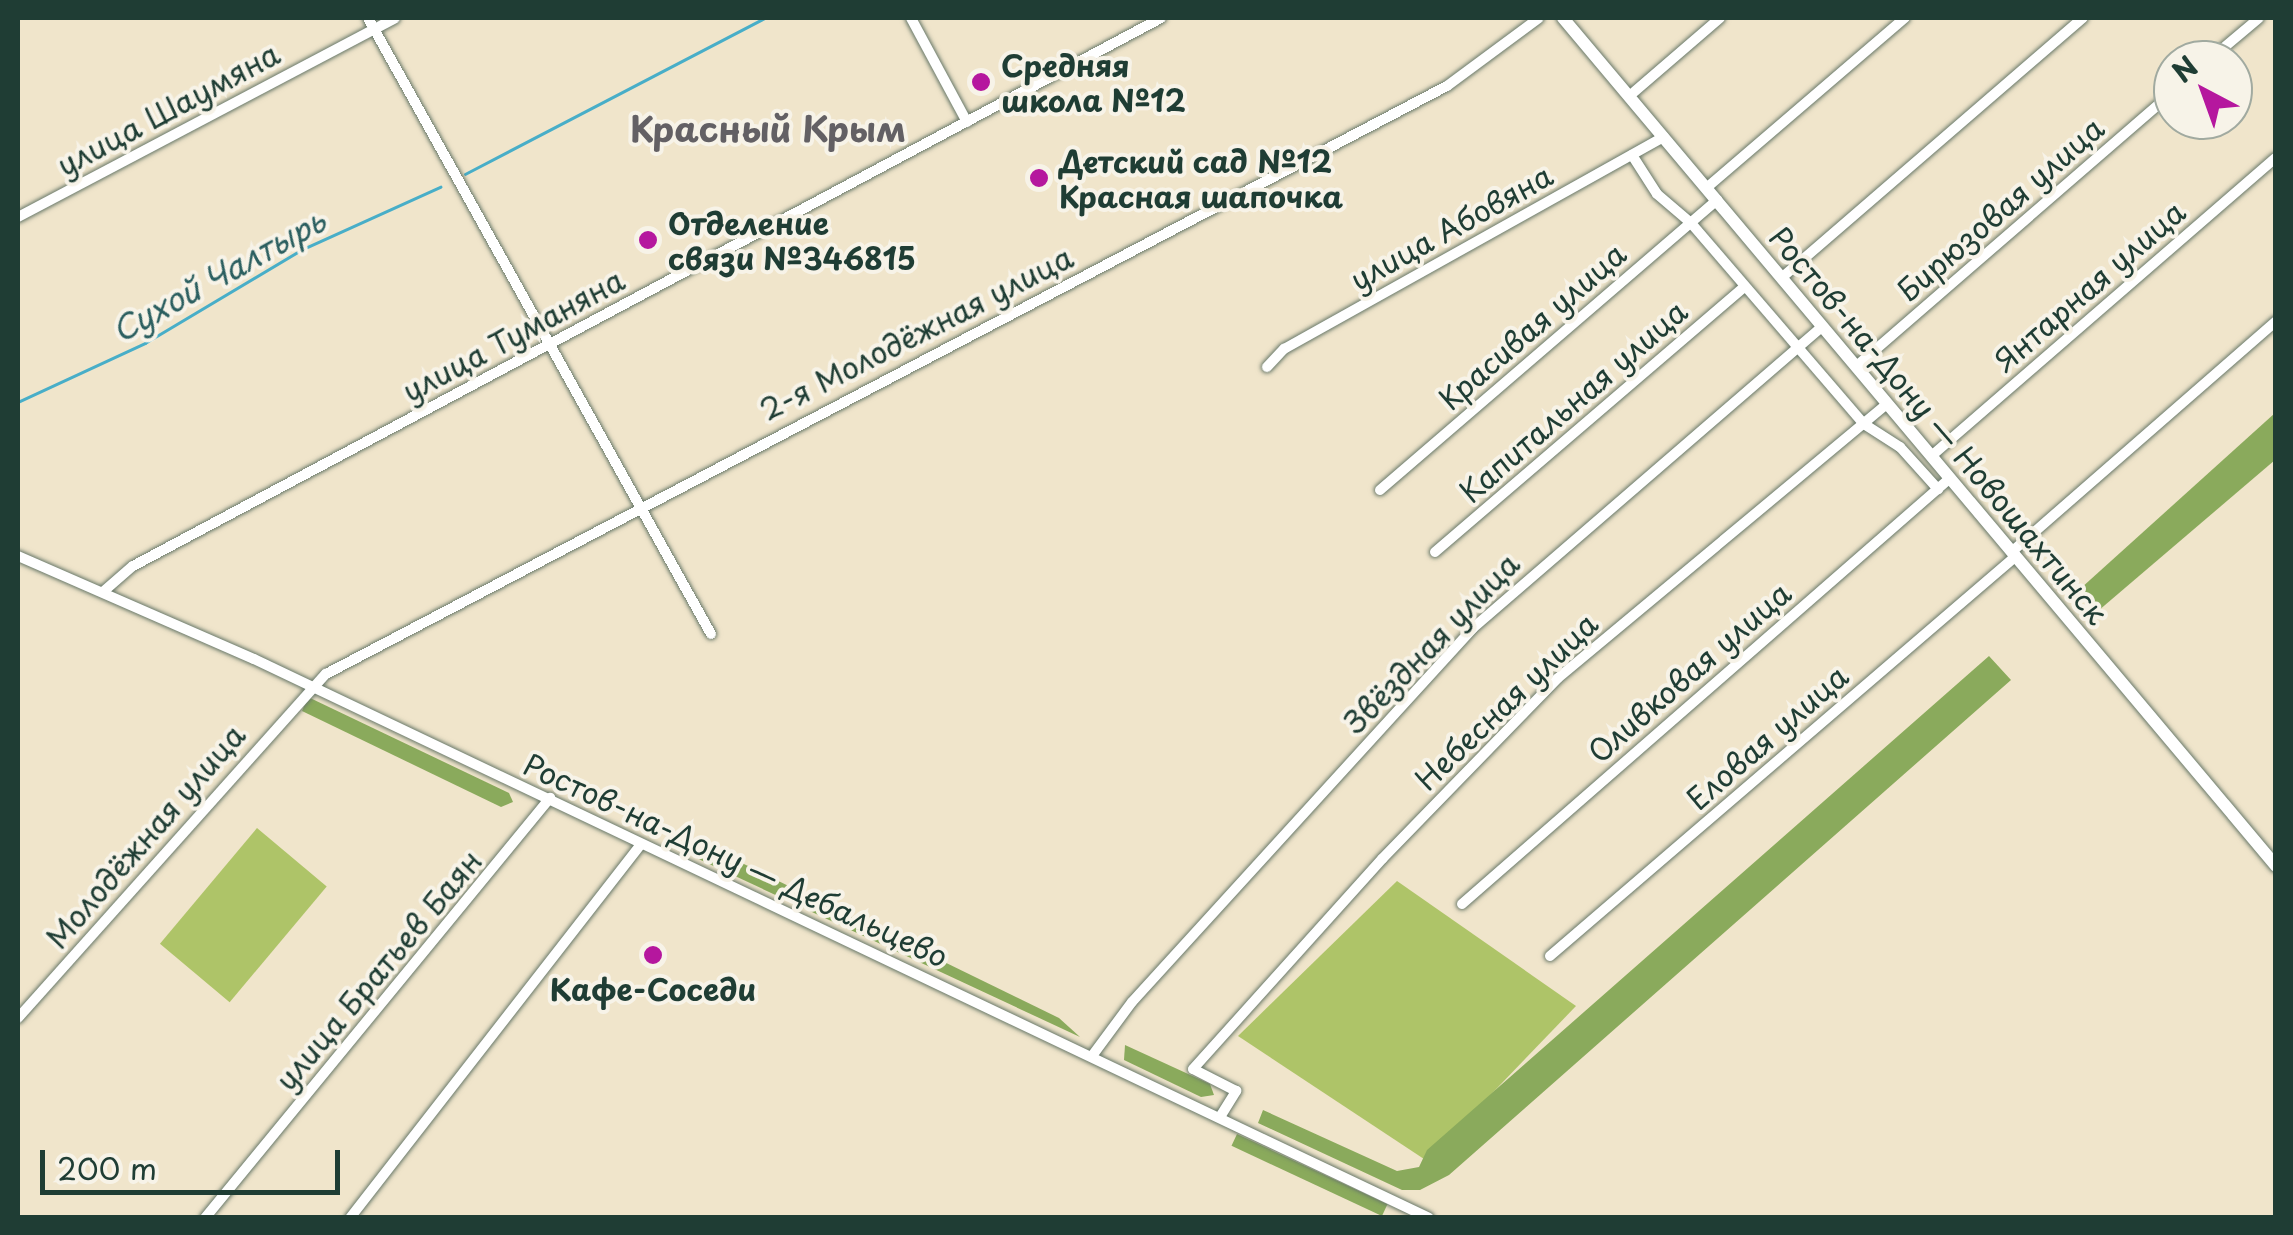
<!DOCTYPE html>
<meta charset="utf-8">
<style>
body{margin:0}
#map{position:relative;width:2293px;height:1235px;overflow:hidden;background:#f0e5cb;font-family:"Playpen Sans",sans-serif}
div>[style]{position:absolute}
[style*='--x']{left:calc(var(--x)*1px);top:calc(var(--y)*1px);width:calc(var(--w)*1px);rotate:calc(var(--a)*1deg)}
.green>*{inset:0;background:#aec468;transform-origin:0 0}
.forest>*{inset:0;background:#8aaa5c;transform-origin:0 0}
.stream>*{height:2.5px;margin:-1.25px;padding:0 1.25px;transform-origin:1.25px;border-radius:1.25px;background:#48aec8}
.roads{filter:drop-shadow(0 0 2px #687869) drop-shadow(0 0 2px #687869)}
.minor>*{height:10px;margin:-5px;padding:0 5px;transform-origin:5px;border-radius:5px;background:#fff}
.major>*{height:12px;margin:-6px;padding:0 6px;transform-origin:6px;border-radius:6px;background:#fff}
.dots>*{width:28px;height:28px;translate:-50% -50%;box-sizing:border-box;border:5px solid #f7f3e8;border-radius:50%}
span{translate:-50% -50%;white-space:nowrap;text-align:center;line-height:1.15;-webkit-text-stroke:8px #f7f3e8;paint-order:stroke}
.poi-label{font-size:30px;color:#1f3d34;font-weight:700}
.left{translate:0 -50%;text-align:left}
.street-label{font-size:30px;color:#1f3d34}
.water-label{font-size:32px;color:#2b5f60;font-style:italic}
.quarter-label{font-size:35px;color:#636064;font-weight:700}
.frame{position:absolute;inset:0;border:20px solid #1f3d34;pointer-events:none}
.north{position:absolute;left:2153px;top:40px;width:100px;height:100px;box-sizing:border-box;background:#f7f3e8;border:2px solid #a1aaa0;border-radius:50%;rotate:319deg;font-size:28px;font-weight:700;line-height:40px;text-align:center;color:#1f3d34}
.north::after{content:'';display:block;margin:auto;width:35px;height:45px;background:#b5179e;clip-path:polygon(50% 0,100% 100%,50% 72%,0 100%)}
.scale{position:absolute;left:40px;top:1150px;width:300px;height:45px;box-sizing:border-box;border:5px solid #1f3d34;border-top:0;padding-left:12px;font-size:30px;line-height:35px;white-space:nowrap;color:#1f3d34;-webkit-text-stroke:8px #f7f3e8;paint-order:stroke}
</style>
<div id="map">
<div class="green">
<div style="left:257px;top:828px;width:91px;height:151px;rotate:40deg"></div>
<div style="clip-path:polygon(1397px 881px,1576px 1006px,1427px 1161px,1238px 1036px)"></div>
</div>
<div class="forest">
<div style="clip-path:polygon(2275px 413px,2275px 460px,2098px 611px,2080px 589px)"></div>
<div style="clip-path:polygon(1989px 656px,2011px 680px,1449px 1175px,1420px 1190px,1402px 1190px,1258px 1123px,1263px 1110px,1397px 1171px,1419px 1167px,1427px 1150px)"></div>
<div style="clip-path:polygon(308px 697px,509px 793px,513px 802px,501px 807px,302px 711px)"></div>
<div style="clip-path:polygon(709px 847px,1059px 1018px,1080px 1037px,692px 856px)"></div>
<div style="clip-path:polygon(1125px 1045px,1210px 1084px,1214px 1095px,1201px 1097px,1124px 1060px)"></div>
<div style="left:1237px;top:1134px;width:166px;height:13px;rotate:25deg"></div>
</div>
<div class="stream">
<div style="--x:465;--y:174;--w:338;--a:-27.5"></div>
<div style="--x:18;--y:402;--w:140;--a:-24.9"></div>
<div style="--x:145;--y:343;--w:182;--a:-30.8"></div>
<div style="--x:301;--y:250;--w:153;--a:-24.4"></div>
</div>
<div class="roads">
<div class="minor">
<div style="--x:368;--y:18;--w:705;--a:60.89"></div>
<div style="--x:911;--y:18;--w:118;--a:61.7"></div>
<div style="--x:2209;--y:60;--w:65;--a:-40"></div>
<div style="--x:1634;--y:92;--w:113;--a:-40.7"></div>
<div style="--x:1632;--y:155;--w:46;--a:57.3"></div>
<div style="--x:1657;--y:194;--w:45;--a:40.5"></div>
<div style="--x:1691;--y:223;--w:265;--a:49.3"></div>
<div style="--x:1864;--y:424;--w:43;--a:32.6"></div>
<div style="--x:1900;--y:447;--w:57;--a:47.9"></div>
<div style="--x:1711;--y:184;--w:255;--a:-40.6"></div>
<div style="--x:18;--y:217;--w:426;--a:-27.8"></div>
<div style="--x:1786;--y:274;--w:392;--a:-40.8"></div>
<div style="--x:1860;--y:363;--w:414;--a:-40.9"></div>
<div style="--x:1267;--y:367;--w:25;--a:-47"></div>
<div style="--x:1284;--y:349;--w:435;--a:-29.2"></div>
<div style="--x:1936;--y:452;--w:449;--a:-40.9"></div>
<div style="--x:1380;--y:490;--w:445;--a:-40.7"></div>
<div style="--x:2016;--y:548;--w:345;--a:-41.1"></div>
<div style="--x:1435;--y:552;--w:407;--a:-40.6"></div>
<div style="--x:18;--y:556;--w:257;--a:23.6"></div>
<div style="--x:254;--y:659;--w:1301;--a:25.44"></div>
<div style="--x:104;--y:591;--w:38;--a:-41"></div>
<div style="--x:133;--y:566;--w:1165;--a:-28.06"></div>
<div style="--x:1462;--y:904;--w:646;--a:-41.11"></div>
<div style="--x:1550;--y:956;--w:614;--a:-40.64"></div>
<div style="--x:18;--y:1018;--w:462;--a:-48.2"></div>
<div style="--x:326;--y:674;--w:1266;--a:-27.68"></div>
<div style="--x:1447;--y:86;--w:114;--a:-36.5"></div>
<div style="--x:1092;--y:1056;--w:67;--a:-53.5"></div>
<div style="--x:1132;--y:1002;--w:506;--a:-47.64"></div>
<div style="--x:1473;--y:628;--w:461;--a:-40.8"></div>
<div style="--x:1220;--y:1117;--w:31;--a:-58"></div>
<div style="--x:1236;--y:1091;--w:48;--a:-152.9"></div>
<div style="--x:1193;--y:1069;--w:283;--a:-48"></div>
<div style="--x:1382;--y:859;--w:252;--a:-45.8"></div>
<div style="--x:1558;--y:678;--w:428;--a:-39.8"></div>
<div style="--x:205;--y:1218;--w:544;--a:-50.6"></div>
<div style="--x:350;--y:1218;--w:474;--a:-52.1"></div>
</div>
<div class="major">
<div style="--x:1563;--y:18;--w:1108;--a:49.94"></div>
</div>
</div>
<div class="dots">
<div style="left:981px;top:82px;background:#b5179e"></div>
<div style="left:1039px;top:178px;background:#b5179e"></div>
<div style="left:648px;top:240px;background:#b5179e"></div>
<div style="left:653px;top:955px;background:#b5179e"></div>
</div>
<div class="poi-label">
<span class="left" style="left:1001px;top:82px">Средняя<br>школа №12</span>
<span class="left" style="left:1059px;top:178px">Детский сад №12<br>Красная шапочка</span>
<span class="left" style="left:668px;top:240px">Отделение<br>связи №346815</span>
<span style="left:653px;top:989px">Кафе-Соседи</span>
</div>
<div class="street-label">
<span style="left:168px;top:109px;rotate:-28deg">улица Шаумяна</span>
<span style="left:2000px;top:209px;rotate:-41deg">Бирюзовая улица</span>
<span style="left:1451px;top:227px;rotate:-29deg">улица Абовяна</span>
<span style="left:2089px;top:286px;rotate:-41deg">Янтарная улица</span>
<span style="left:1532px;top:326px;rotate:-41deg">Красивая улица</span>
<span style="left:916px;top:333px;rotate:-27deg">2-я Молодёжная улица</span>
<span style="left:513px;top:335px;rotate:-28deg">улица Туманяна</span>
<span style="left:1573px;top:401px;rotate:-41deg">Капитальная улица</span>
<span style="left:1939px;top:425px;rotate:50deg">Ростов-на-Дону — Новошахтинск</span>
<span style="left:1431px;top:643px;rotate:-46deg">Звёздная улица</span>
<span style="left:1689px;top:672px;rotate:-41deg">Оливковая улица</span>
<span style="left:1506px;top:701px;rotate:-44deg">Небесная улица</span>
<span style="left:1767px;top:737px;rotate:-41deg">Еловая улица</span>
<span style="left:145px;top:836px;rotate:-49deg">Молодёжная улица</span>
<span style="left:736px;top:860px;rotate:25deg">Ростов-на-Дону — Дебальцево</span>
<span style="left:378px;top:970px;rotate:-50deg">улица Братьев Баян</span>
</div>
<div class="water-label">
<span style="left:218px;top:275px;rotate:-29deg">Сухой Чалтырь</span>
</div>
<div class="quarter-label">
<span style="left:768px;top:128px">Красный Крым</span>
</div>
<div class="frame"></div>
<div class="north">N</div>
<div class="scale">200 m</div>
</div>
